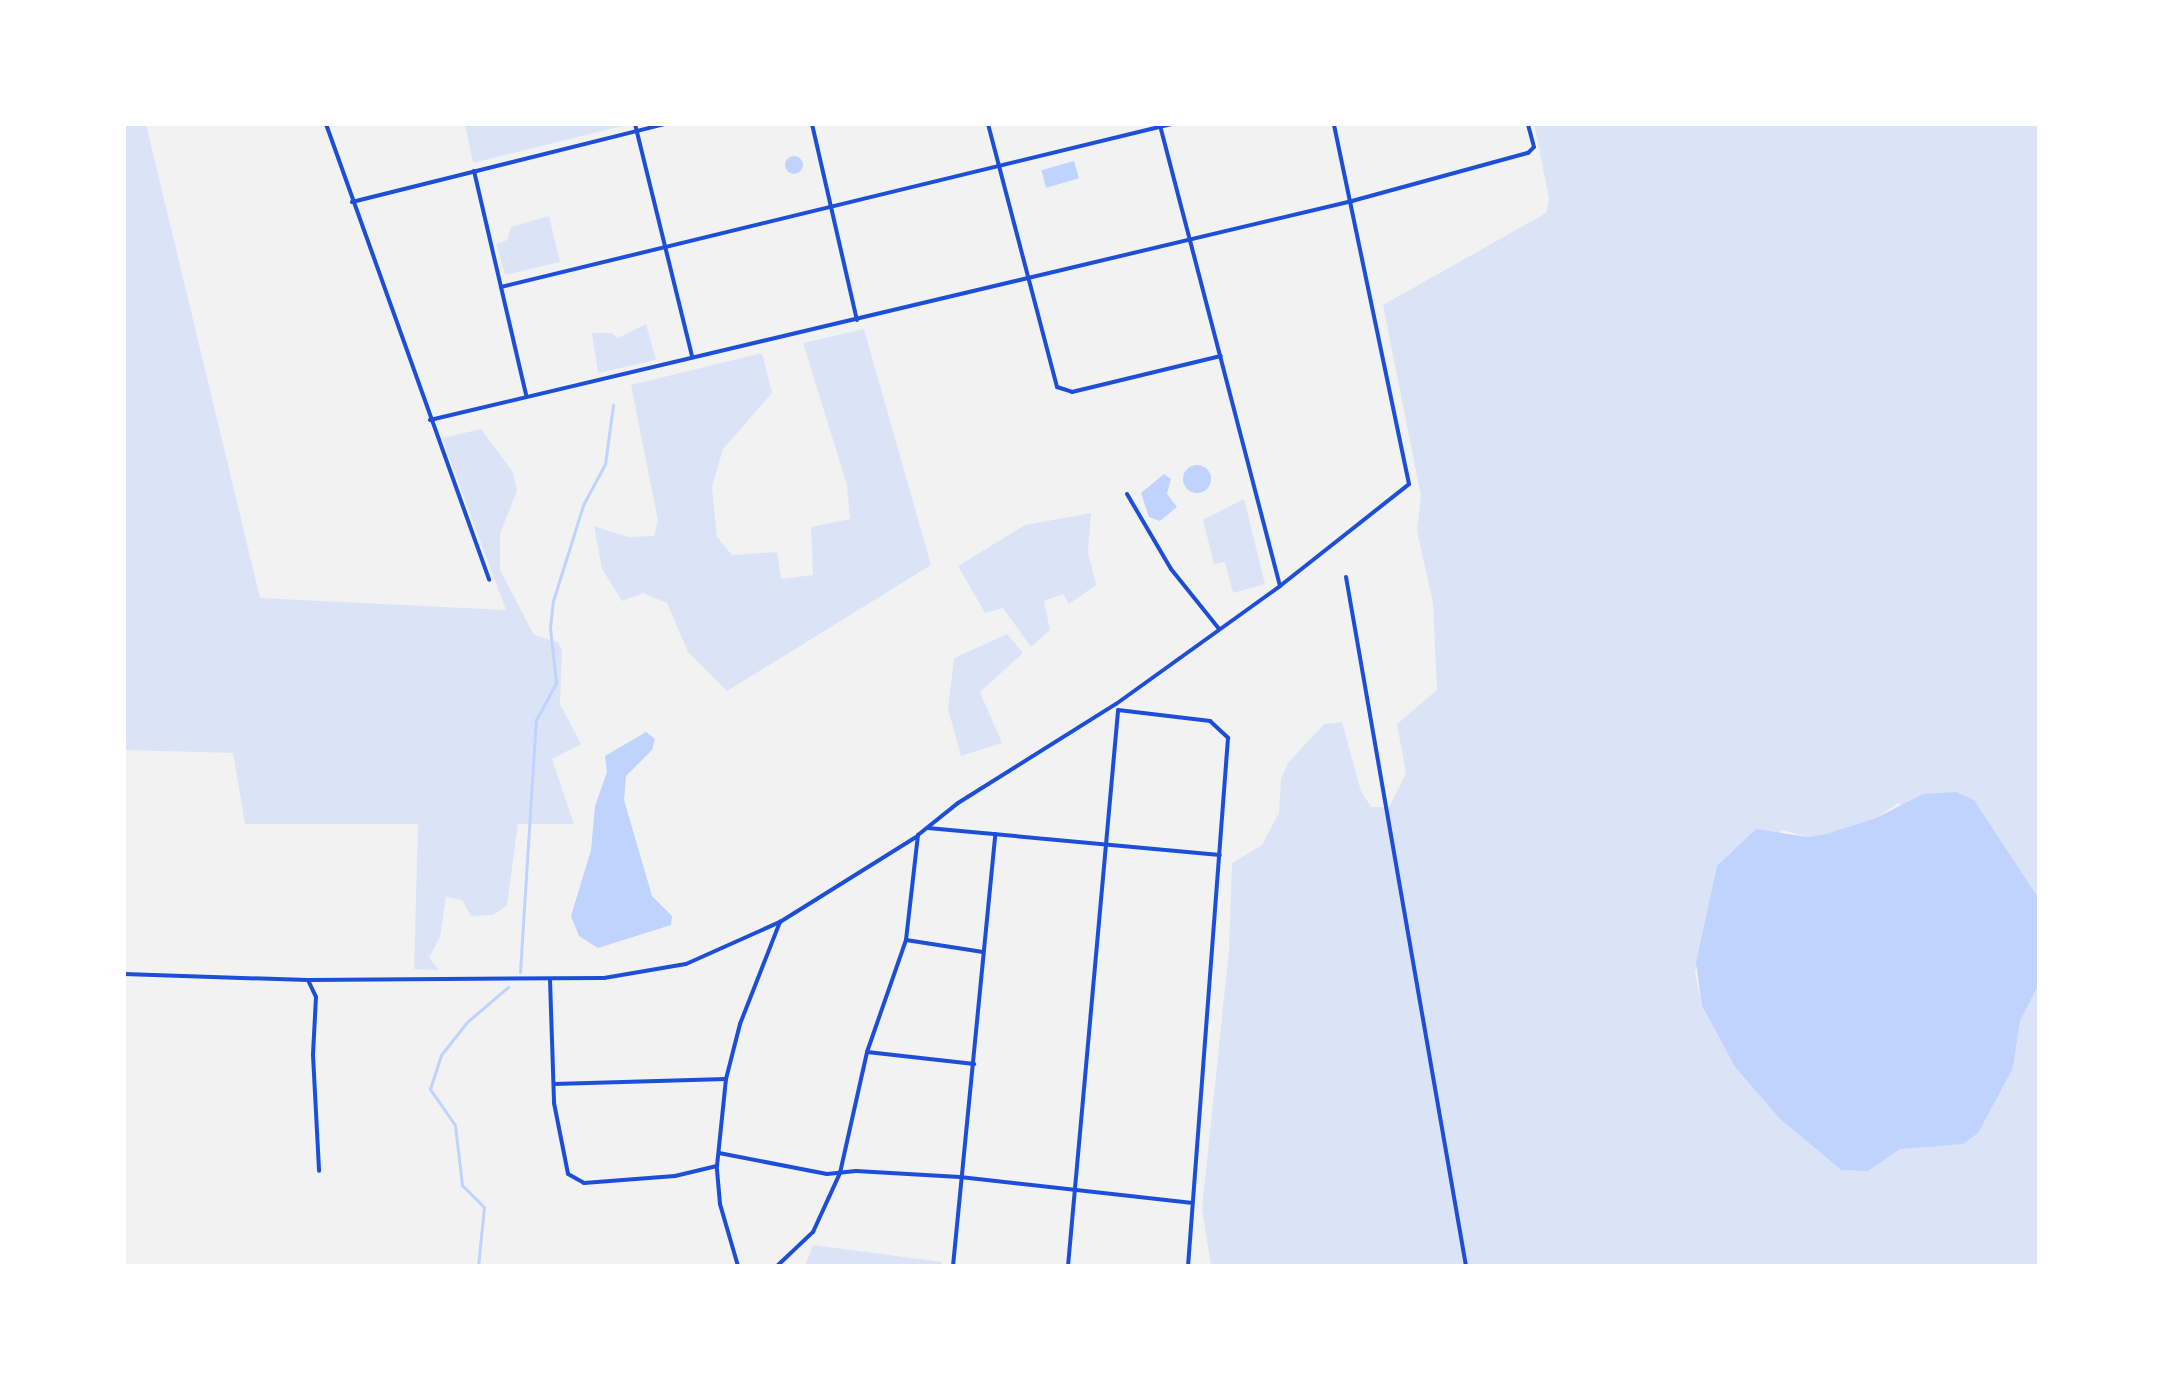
<!DOCTYPE html>
<style>
body{margin:0}
#map{position:relative;width:2163px;height:1390px;overflow:hidden;background:#f2f2f2;font-family:Roboto,sans-serif}
div>[style]{position:absolute}
[style*='--x']{left:calc(var(--x)*1px);top:calc(var(--y)*1px);width:calc(var(--w)*1px);rotate:calc(var(--a)*1deg)}
.green>*{inset:0;background:#dbe4f7}
.water>*{inset:0;background:#bfd3fe;transform-origin:0 0}
.round{border-radius:50%}
.stream>*{height:3px;margin:-1.5px;padding:0 1.5px;transform-origin:1.5px;border-radius:1.5px;background:#bfd3fe}
.minor>*{height:4px;margin:-2px;padding:0 2px;transform-origin:2px;border-radius:2px;background:#1d4ed8}
span{translate:-50% -50%;white-space:nowrap;text-align:center;line-height:1.15;-webkit-text-stroke:7px #fff;paint-order:stroke}
.frame{position:absolute;inset:0;border:126px solid #fff;pointer-events:none}
</style>
<div id="map">
<div class="green">
<div style="clip-path:polygon(124px 124px,146px 124px,260px 598px,506px 610px,442px 438px,481px 429px,513px 472px,517px 491px,500px 534px,500px 570px,534px 635px,558px 642px,562px 650px,560px 704px,581px 744px,552px 759px,574px 824px,518px 824px,507px 906px,493px 915px,471px 916px,462px 900px,446px 897px,440px 937px,429px 958px,439px 970px,414px 969px,418px 824px,245px 824px,233px 753px,124px 750px)"></div>
<div style="clip-path:polygon(465px 124px,625px 124px,626px 125px,473px 163px)"></div>
<div style="clip-path:polygon(1534px 124px,2039px 124px,2039px 899px,1898px 803px,1876px 818px,1826px 834px,1808px 837px,1782px 830px,1710px 911px,1695px 972px,1702px 1006px,1735px 1067px,1780px 1119px,1841px 1170px,1867px 1171px,1900px 1149px,1927px 1146px,2013px 1068px,2020px 1021px,2039px 984px,2039px 1266px,1211px 1266px,1202px 1209px,1229px 950px,1232px 863px,1262px 845px,1279px 813px,1281px 779px,1288px 763px,1324px 724px,1342px 722px,1361px 791px,1371px 807px,1389px 807px,1406px 773px,1397px 724px,1437px 690px,1433px 603px,1417px 531px,1421px 496px,1383px 305px,1546px 213px,1549px 198px)"></div>
<div style="clip-path:polygon(549px 216px,560px 262px,505px 275px,496px 244px,507px 240px,511px 227px)"></div>
<div style="clip-path:polygon(646px 324px,656px 360px,598px 373px,592px 333px,611px 333px,618px 338px)"></div>
<div style="clip-path:polygon(864px 329px,931px 565px,727px 691px,688px 652px,667px 603px,643px 593px,622px 601px,602px 569px,594px 526px,628px 537px,654px 536px,658px 521px,631px 385px,762px 353px,772px 393px,723px 449px,712px 487px,717px 537px,732px 555px,777px 552px,781px 579px,813px 575px,811px 527px,850px 519px,847px 485px,803px 343px)"></div>
<div style="clip-path:polygon(1244px 499px,1265px 584px,1233px 593px,1225px 562px,1214px 564px,1203px 520px)"></div>
<div style="clip-path:polygon(1091px 513px,1088px 552px,1096px 585px,1069px 604px,1063px 594px,1044px 601px,1050px 630px,1031px 647px,1003px 608px,985px 613px,958px 566px,1025px 525px)"></div>
<div style="clip-path:polygon(1007px 634px,1023px 653px,980px 692px,1002px 743px,961px 756px,948px 709px,954px 658px)"></div>
<div style="clip-path:polygon(813px 1245px,942px 1262px,942px 1266px,805px 1266px)"></div>
</div>
<div class="water">
<div class="round" style="left:785px;top:156px;width:18px;height:18px"></div>
<div style="left:1074px;top:161px;width:18px;height:34px;rotate:74deg"></div>
<div class="round" style="left:1183px;top:465px;width:28px;height:28px"></div>
<div style="clip-path:polygon(1164px 474px,1171px 479px,1167px 494px,1177px 507px,1160px 521px,1149px 517px,1141px 493px)"></div>
<div style="clip-path:polygon(646px 732px,655px 739px,652px 750px,626px 776px,624px 800px,652px 896px,672px 916px,671px 925px,598px 948px,579px 936px,571px 916px,591px 850px,595px 806px,607px 772px,605px 756px)"></div>
<div style="clip-path:polygon(1956px 792px,1974px 800px,2039px 899px,2039px 984px,2020px 1021px,2013px 1068px,1978px 1133px,1963px 1144px,1900px 1149px,1868px 1171px,1841px 1170px,1780px 1119px,1735px 1067px,1702px 1006px,1696px 963px,1717px 866px,1756px 829px,1808px 837px,1826px 834px,1876px 818px,1923px 794px)"></div>
</div>
<div class="stream">
<div style="--x:520;--y:972;--w:253;--a:-86.4"></div>
<div style="--x:536;--y:720;--w:42;--a:-61.6"></div>
<div style="--x:556;--y:683;--w:55;--a:-96.2"></div>
<div style="--x:550;--y:628;--w:27;--a:-84"></div>
<div style="--x:553;--y:601;--w:101;--a:-72.6"></div>
<div style="--x:583;--y:505;--w:47;--a:-61.8"></div>
<div style="--x:605;--y:464;--w:60;--a:-82.3"></div>
<div style="--x:478;--y:1266;--w:59;--a:-84.2"></div>
<div style="--x:484;--y:1207;--w:31;--a:-135"></div>
<div style="--x:462;--y:1185;--w:60;--a:-96.7"></div>
<div style="--x:455;--y:1125;--w:44;--a:-124.8"></div>
<div style="--x:430;--y:1089;--w:36;--a:-72"></div>
<div style="--x:441;--y:1055;--w:42;--a:-51.8"></div>
<div style="--x:467;--y:1022;--w:54;--a:-40.5"></div>
</div>
<div class="minor">
<div style="--x:326;--y:124;--w:484;--a:70.3"></div>
<div style="--x:635;--y:124;--w:239;--a:76.2"></div>
<div style="--x:812;--y:124;--w:201;--a:77.1"></div>
<div style="--x:988;--y:124;--w:272;--a:75.3"></div>
<div style="--x:1057;--y:387;--w:16;--a:18"></div>
<div style="--x:1072;--y:392;--w:153;--a:-13.6"></div>
<div style="--x:474;--y:171;--w:230;--a:76.9"></div>
<div style="--x:352;--y:202;--w:322;--a:-14"></div>
<div style="--x:501;--y:287;--w:690;--a:-13.67"></div>
<div style="--x:430;--y:420;--w:948;--a:-13.36"></div>
<div style="--x:1352;--y:201;--w:182;--a:-15.3"></div>
<div style="--x:1528;--y:153;--w:8;--a:-45"></div>
<div style="--x:1534;--y:147;--w:24;--a:-105"></div>
<div style="--x:1127;--y:494;--w:87;--a:59.6"></div>
<div style="--x:1171;--y:569;--w:77;--a:51.3"></div>
<div style="--x:1346;--y:577;--w:699;--a:80.12"></div>
<div style="--x:1280;--y:586;--w:164;--a:-38.3"></div>
<div style="--x:1409;--y:484;--w:368;--a:-101.8"></div>
<div style="--x:1118;--y:710;--w:93;--a:6.8"></div>
<div style="--x:1210;--y:721;--w:25;--a:43"></div>
<div style="--x:1228;--y:738;--w:530;--a:94.33"></div>
<div style="--x:928;--y:828;--w:293;--a:5.3"></div>
<div style="--x:906;--y:940;--w:78;--a:8.9"></div>
<div style="--x:124;--y:974;--w:184;--a:1.9"></div>
<div style="--x:308;--y:980;--w:296;--a:-0.4"></div>
<div style="--x:604;--y:978;--w:83;--a:-9.7"></div>
<div style="--x:686;--y:964;--w:103;--a:-24.1"></div>
<div style="--x:308;--y:980;--w:19;--a:65"></div>
<div style="--x:316;--y:997;--w:58;--a:93"></div>
<div style="--x:313;--y:1055;--w:116;--a:87"></div>
<div style="--x:550;--y:980;--w:123;--a:88.1"></div>
<div style="--x:554;--y:1103;--w:72;--a:78.8"></div>
<div style="--x:568;--y:1174;--w:18;--a:29"></div>
<div style="--x:584;--y:1183;--w:91;--a:-4.4"></div>
<div style="--x:675;--y:1176;--w:43;--a:-13.4"></div>
<div style="--x:867;--y:1052;--w:108;--a:6.4"></div>
<div style="--x:554;--y:1084;--w:172;--a:-1.7"></div>
<div style="--x:719;--y:1153;--w:110;--a:11"></div>
<div style="--x:827;--y:1174;--w:29;--a:-6"></div>
<div style="--x:856;--y:1171;--w:104;--a:3.3"></div>
<div style="--x:960;--y:1177;--w:232;--a:6.4"></div>
<div style="--x:738;--y:1266;--w:65;--a:-106.2"></div>
<div style="--x:720;--y:1204;--w:38;--a:-95"></div>
<div style="--x:717;--y:1166;--w:87;--a:-84.1"></div>
<div style="--x:726;--y:1079;--w:57;--a:-75.7"></div>
<div style="--x:740;--y:1024;--w:110;--a:-68.6"></div>
<div style="--x:780;--y:922;--w:160;--a:-32"></div>
<div style="--x:777;--y:1266;--w:50;--a:-43.4"></div>
<div style="--x:813;--y:1232;--w:65;--a:-65.4"></div>
<div style="--x:840;--y:1173;--w:124;--a:-77.4"></div>
<div style="--x:867;--y:1052;--w:119;--a:-70.8"></div>
<div style="--x:906;--y:940;--w:106;--a:-83.5"></div>
<div style="--x:918;--y:835;--w:51;--a:-38.7"></div>
<div style="--x:958;--y:803;--w:186;--a:-32.1"></div>
<div style="--x:1116;--y:704;--w:202;--a:-35.7"></div>
<div style="--x:1280;--y:586;--w:477;--a:-104.6"></div>
<div style="--x:953;--y:1266;--w:434;--a:-84.4"></div>
<div style="--x:1068;--y:1266;--w:557;--a:-84.85"></div>
</div>
<div class="frame"></div>
</div>
